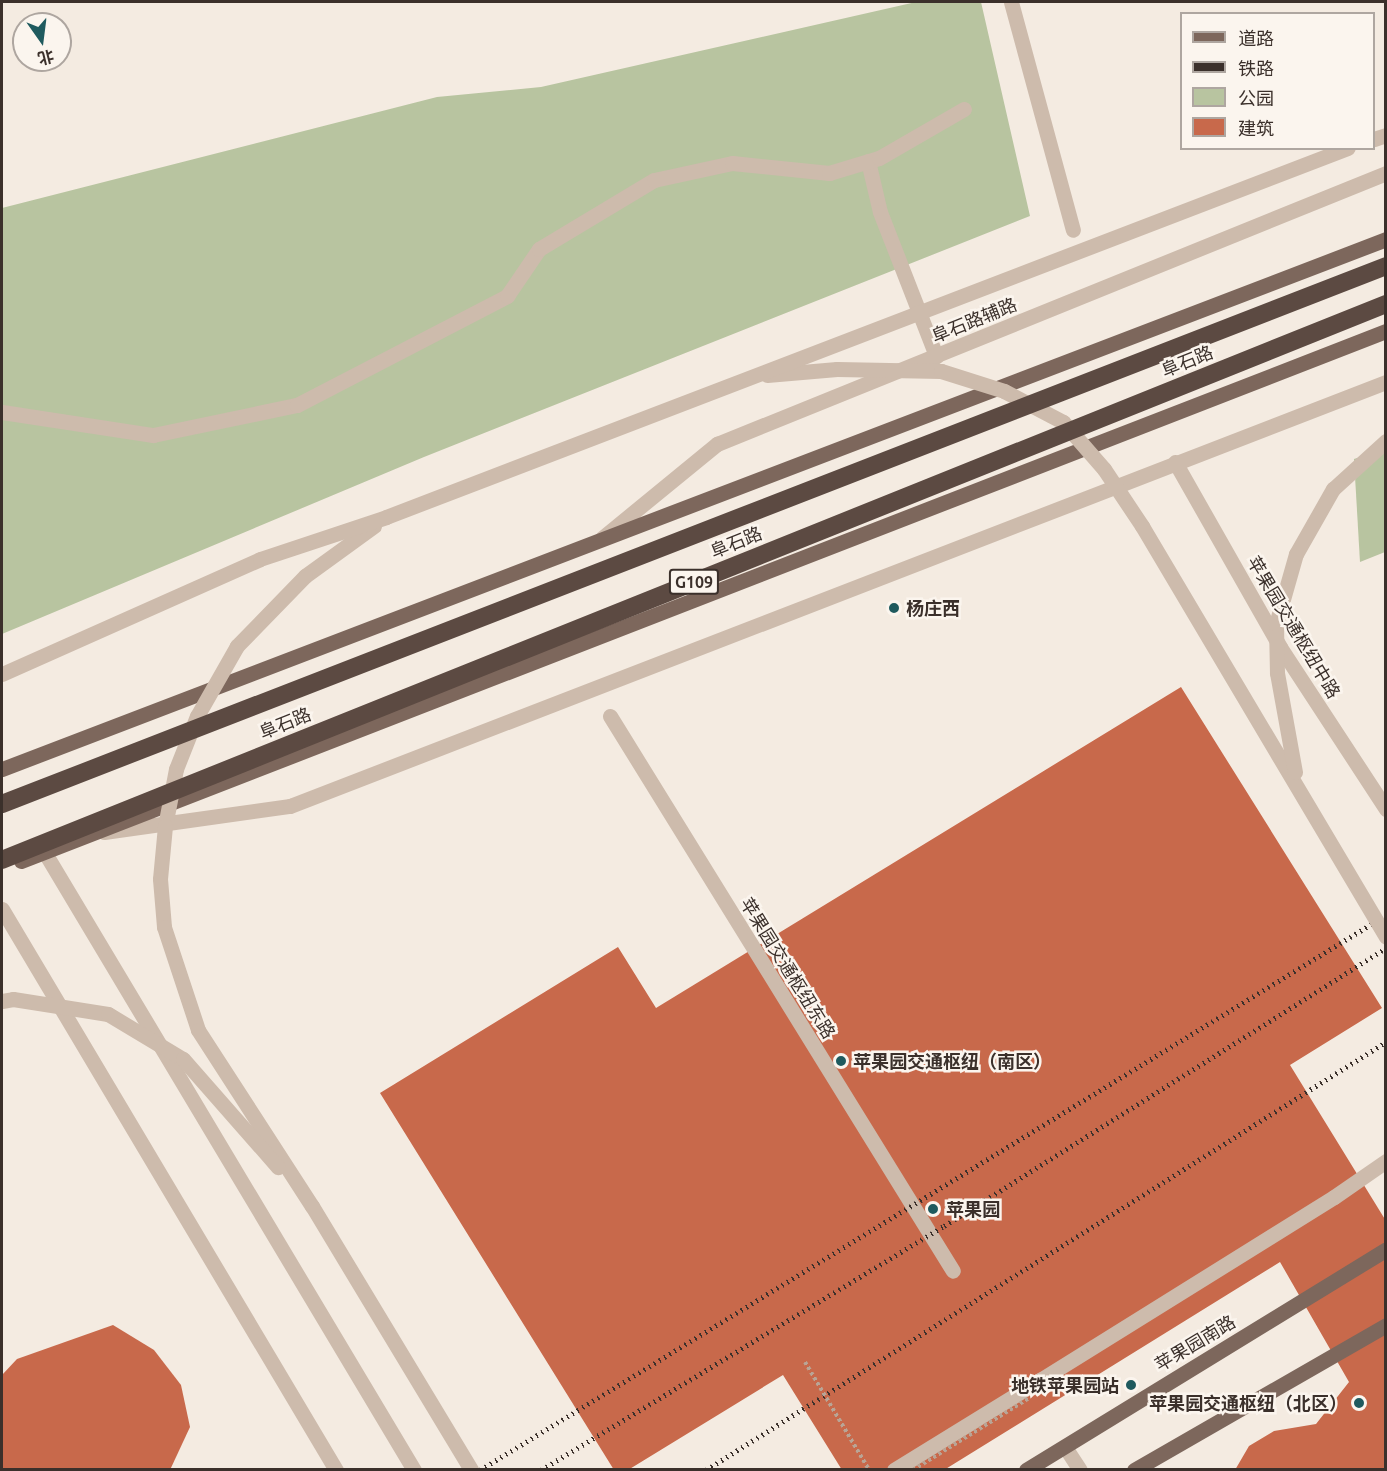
<!DOCTYPE html>
<meta charset="utf-8">
<style>
body{margin:0}
#map{position:relative;width:1387px;height:1471px;overflow:hidden;background:#f4ebe1;font-family:Ubuntu,"Noto Sans SC",sans-serif}
div>[style]{position:absolute}
[style*='--x']{left:calc(var(--x)*1px);top:calc(var(--y)*1px);width:calc(var(--w)*1px);rotate:calc(var(--a)*1deg)}
.green>*{inset:0;background:#b8c4a0}
.building>*{inset:0;background:#c8694b}
.minor>*{height:15px;margin:-7.5px;padding:0 7.5px;transform-origin:7.5px;border-radius:7.5px;background:#cdbbac}
.major>*{height:15px;margin:-7.5px;padding:0 7.5px;transform-origin:7.5px;border-radius:7.5px;background:#7d675c}
.rail>*{height:4.5px;margin-top:-2.25px;transform-origin:0;background:repeating-linear-gradient(90deg,#3b302b 0 1.5px,transparent 0 6px)}
.path-bridge>*{height:4px;margin-top:-2px;transform-origin:0;background:repeating-linear-gradient(90deg,#b9a596 0 3px,transparent 0 6px)}
.minor-bridge>*{height:15px;margin:-7.5px;padding:0 7.5px;transform-origin:7.5px;border-radius:7.5px;background:#cdbbac}
.highway-bridge>*{height:18px;margin:-9px;padding:0 9px;transform-origin:9px;border-radius:9px;background:#5c4a42}
.dots>*{width:16px;height:16px;translate:-50% -50%;box-sizing:border-box;border:3px solid #fbf5ee;border-radius:50%}
span{translate:-50% -50%;white-space:nowrap;text-align:center;line-height:1.15;-webkit-text-stroke:5px #fbf5ee;paint-order:stroke}
.shield-label span{padding:2px 4px;background:#fbf5ee;border:2px solid;border-radius:4px;-webkit-text-stroke-width:0}
.shield-label{font-size:16px;color:#3b302b;font-weight:700}
.street-label{font-size:18px;color:#3b302b}
.poi-label{font-size:18px;color:#3b302b;font-weight:700}
.left{translate:0 -50%;text-align:left}
.right{translate:-100% -50%;text-align:right}
.frame{position:absolute;inset:0;border:3px solid #3b302b;pointer-events:none}
.legend{position:absolute;left:1180px;top:12px;width:195px;height:138px;box-sizing:border-box;background:#fbf5ee;border:2px solid #aea6a0;margin:0;padding:8px 10px;list-style:none;font-size:18px;color:#3b302b}
.legend li{display:flex;align-items:center;gap:12px;height:30px}
.legend b{width:30px;border:2px solid #aea6a0}
.north{position:absolute;left:12px;top:12px;width:60px;height:60px;box-sizing:border-box;background:#fbf5ee;border:2px solid #aea6a0;border-radius:50%;rotate:166deg;font-size:16px;font-weight:700;line-height:24px;text-align:center;color:#3b302b}
.north::after{content:'';display:block;margin:auto;width:21px;height:27px;background:#1f5a5e;clip-path:polygon(50% 0,100% 100%,50% 72%,0 100%)}
</style>
<div id="map">
<div class="green">
<div style="clip-path:polygon(916px 2px,981px 2px,1030px 216px,424px 457px,2px 634px,2px 208px,437px 97px,541px 87px)"></div>
<div style="clip-path:polygon(1385px 449px,1385px 552px,1360px 562px,1354px 459px)"></div>
</div>
<div class="building">
<div style="clip-path:polygon(1181px 687px,1382px 1008px,1290px 1065px,1386px 1221px,1386px 1470px,1235px 1470px,1249px 1446px,1274px 1431px,1316px 1424px,1349px 1382px,1280px 1262px,944px 1470px,842px 1470px,783px 1375px,628px 1470px,614px 1470px,380px 1093px,618px 947px,656px 1008px)"></div>
<div style="clip-path:polygon(113px 1325px,154px 1350px,181px 1385px,190px 1427px,170px 1470px,2px 1470px,2px 1375px,17px 1359px)"></div>
</div>
<div class="minor">
<div style="--x:1011;--y:2;--w:236;--a:74.8"></div>
<div style="--x:1374;--y:139;--w:13;--a:-18"></div>
<div style="--x:868;--y:161;--w:52;--a:76.8"></div>
<div style="--x:880;--y:212;--w:155;--a:68.7"></div>
<div style="--x:2;--y:412;--w:153;--a:8.7"></div>
<div style="--x:153;--y:435;--w:147;--a:-11.8"></div>
<div style="--x:297;--y:405;--w:237;--a:-27.4"></div>
<div style="--x:507;--y:296;--w:57;--a:-55.8"></div>
<div style="--x:539;--y:249;--w:134;--a:-31"></div>
<div style="--x:654;--y:180;--w:80;--a:-12.3"></div>
<div style="--x:732;--y:163;--w:98;--a:5.9"></div>
<div style="--x:829;--y:173;--w:52;--a:-16.7"></div>
<div style="--x:879;--y:158;--w:98;--a:-30"></div>
<div style="--x:1175;--y:462;--w:213;--a:60.4"></div>
<div style="--x:1280;--y:647;--w:194;--a:56.8"></div>
<div style="--x:602;--y:538;--w:149;--a:-39.3"></div>
<div style="--x:717;--y:444;--w:722;--a:-22.05"></div>
<div style="--x:610;--y:716;--w:652;--a:58.28"></div>
<div style="--x:104;--y:832;--w:188;--a:-8"></div>
<div style="--x:290;--y:806;--w:1175;--a:-21.15"></div>
<div style="--x:45;--y:853;--w:719;--a:59.12"></div>
<div style="--x:2;--y:909;--w:653;--a:59.23"></div>
<div style="--x:1065;--y:1447;--w:27;--a:57"></div>
<div style="--x:894;--y:1470;--w:172;--a:-31.7"></div>
</div>
<div class="major">
<div style="--x:2;--y:769;--w:1482;--a:-20.95"></div>
<div style="--x:21;--y:861;--w:1464;--a:-21.22"></div>
<div style="--x:1026;--y:1470;--w:422;--a:-31.5"></div>
<div style="--x:1134;--y:1470;--w:291;--a:-29.9"></div>
</div>
<div class="rail">
<div style="--x:480;--y:1470;--w:1062;--a:-31.49"></div>
<div style="--x:541;--y:1470;--w:471;--a:-31.2"></div>
<div style="--x:944;--y:1226;--w:522;--a:-32.17"></div>
<div style="--x:706;--y:1470;--w:803;--a:-32.19"></div>
</div>
<div class="path-bridge">
<div style="--x:805;--y:1362;--w:126;--a:59.3"></div>
<div style="--x:913;--y:1470;--w:137;--a:-31.8"></div>
</div>
<div class="minor-bridge">
<div style="--x:767;--y:375;--w:70;--a:-4.9"></div>
<div style="--x:837;--y:369;--w:104;--a:1.1"></div>
<div style="--x:941;--y:371;--w:66;--a:17.6"></div>
<div style="--x:1004;--y:391;--w:67;--a:27.7"></div>
<div style="--x:1063;--y:422;--w:62;--a:48.9"></div>
<div style="--x:1104;--y:469;--w:69;--a:56.3"></div>
<div style="--x:1142;--y:526;--w:478;--a:59.3"></div>
<div style="--x:374;--y:526;--w:85;--a:144.1"></div>
<div style="--x:305;--y:576;--w:98;--a:134.2"></div>
<div style="--x:237;--y:646;--w:81;--a:119.7"></div>
<div style="--x:197;--y:716;--w:57;--a:111.6"></div>
<div style="--x:176;--y:769;--w:58;--a:100.9"></div>
<div style="--x:165;--y:826;--w:53;--a:95.4"></div>
<div style="--x:160;--y:879;--w:48;--a:85.2"></div>
<div style="--x:164;--y:927;--w:108;--a:71.7"></div>
<div style="--x:198;--y:1030;--w:210;--a:57.1"></div>
<div style="--x:312;--y:1206;--w:308;--a:58.9"></div>
<div style="--x:2;--y:674;--w:282;--a:-24"></div>
<div style="--x:260;--y:559;--w:133;--a:-18.4"></div>
<div style="--x:386;--y:517;--w:1030;--a:-20.99"></div>
<div style="--x:1295;--y:772;--w:101;--a:-100.3"></div>
<div style="--x:1277;--y:673;--w:49;--a:-91.2"></div>
<div style="--x:1276;--y:624;--w:73;--a:-74.1"></div>
<div style="--x:1296;--y:554;--w:75;--a:-60.4"></div>
<div style="--x:1333;--y:489;--w:72;--a:-42.2"></div>
<div style="--x:2;--y:1001;--w:11;--a:-10"></div>
<div style="--x:13;--y:999;--w:96;--a:9"></div>
<div style="--x:108;--y:1014;--w:87;--a:31"></div>
<div style="--x:183;--y:1059;--w:144;--a:48.7"></div>
<div style="--x:1040;--y:1380;--w:346;--a:-31.9"></div>
<div style="--x:1334;--y:1197;--w:63;--a:-34.7"></div>
</div>
<div class="highway-bridge">
<div style="--x:2;--y:804;--w:1485;--a:-21.24"></div>
<div style="--x:2;--y:860;--w:1492;--a:-21.89"></div>
</div>
<div class="dots">
<div style="left:894px;top:608px;background:#1f5a5e"></div>
<div style="left:841px;top:1061px;background:#1f5a5e"></div>
<div style="left:933px;top:1209px;background:#1f5a5e"></div>
<div style="left:1131px;top:1385px;background:#1f5a5e"></div>
<div style="left:1359px;top:1403px;background:#1f5a5e"></div>
</div>
<div class="shield-label">
<span style="left:694px;top:582px">G109</span>
</div>
<div class="street-label">
<span style="left:974px;top:320px;rotate:-22deg">阜石路辅路</span>
<span style="left:1187px;top:361px;rotate:-22deg">阜石路</span>
<span style="left:736px;top:542px;rotate:-22deg">阜石路</span>
<span style="left:1294px;top:627px;rotate:59deg">苹果园交通枢纽中路</span>
<span style="left:285px;top:723px;rotate:-22deg">阜石路</span>
<span style="left:788px;top:968px;rotate:58deg">苹果园交通枢纽东路</span>
<span style="left:1195px;top:1343px;rotate:-31deg">苹果园南路</span>
</div>
<div class="poi-label">
<span class="left" style="left:906px;top:608px">杨庄西</span>
<span class="left" style="left:853px;top:1061px">苹果园交通枢纽（南区）</span>
<span class="left" style="left:946px;top:1209px">苹果园</span>
<span class="right" style="left:1119px;top:1385px">地铁苹果园站</span>
<span class="right" style="left:1347px;top:1403px">苹果园交通枢纽（北区）</span>
</div>
<div class="frame"></div>
<ul class="legend">
<li><b style="height:8px;background:#7d675c"></b>道路</li>
<li><b style="height:8px;background:#3b302b"></b>铁路</li>
<li><b style="height:16px;background:#b8c4a0"></b>公园</li>
<li><b style="height:16px;background:#c8694b"></b>建筑</li>
</ul>
<div class="north">北</div>
</div>
